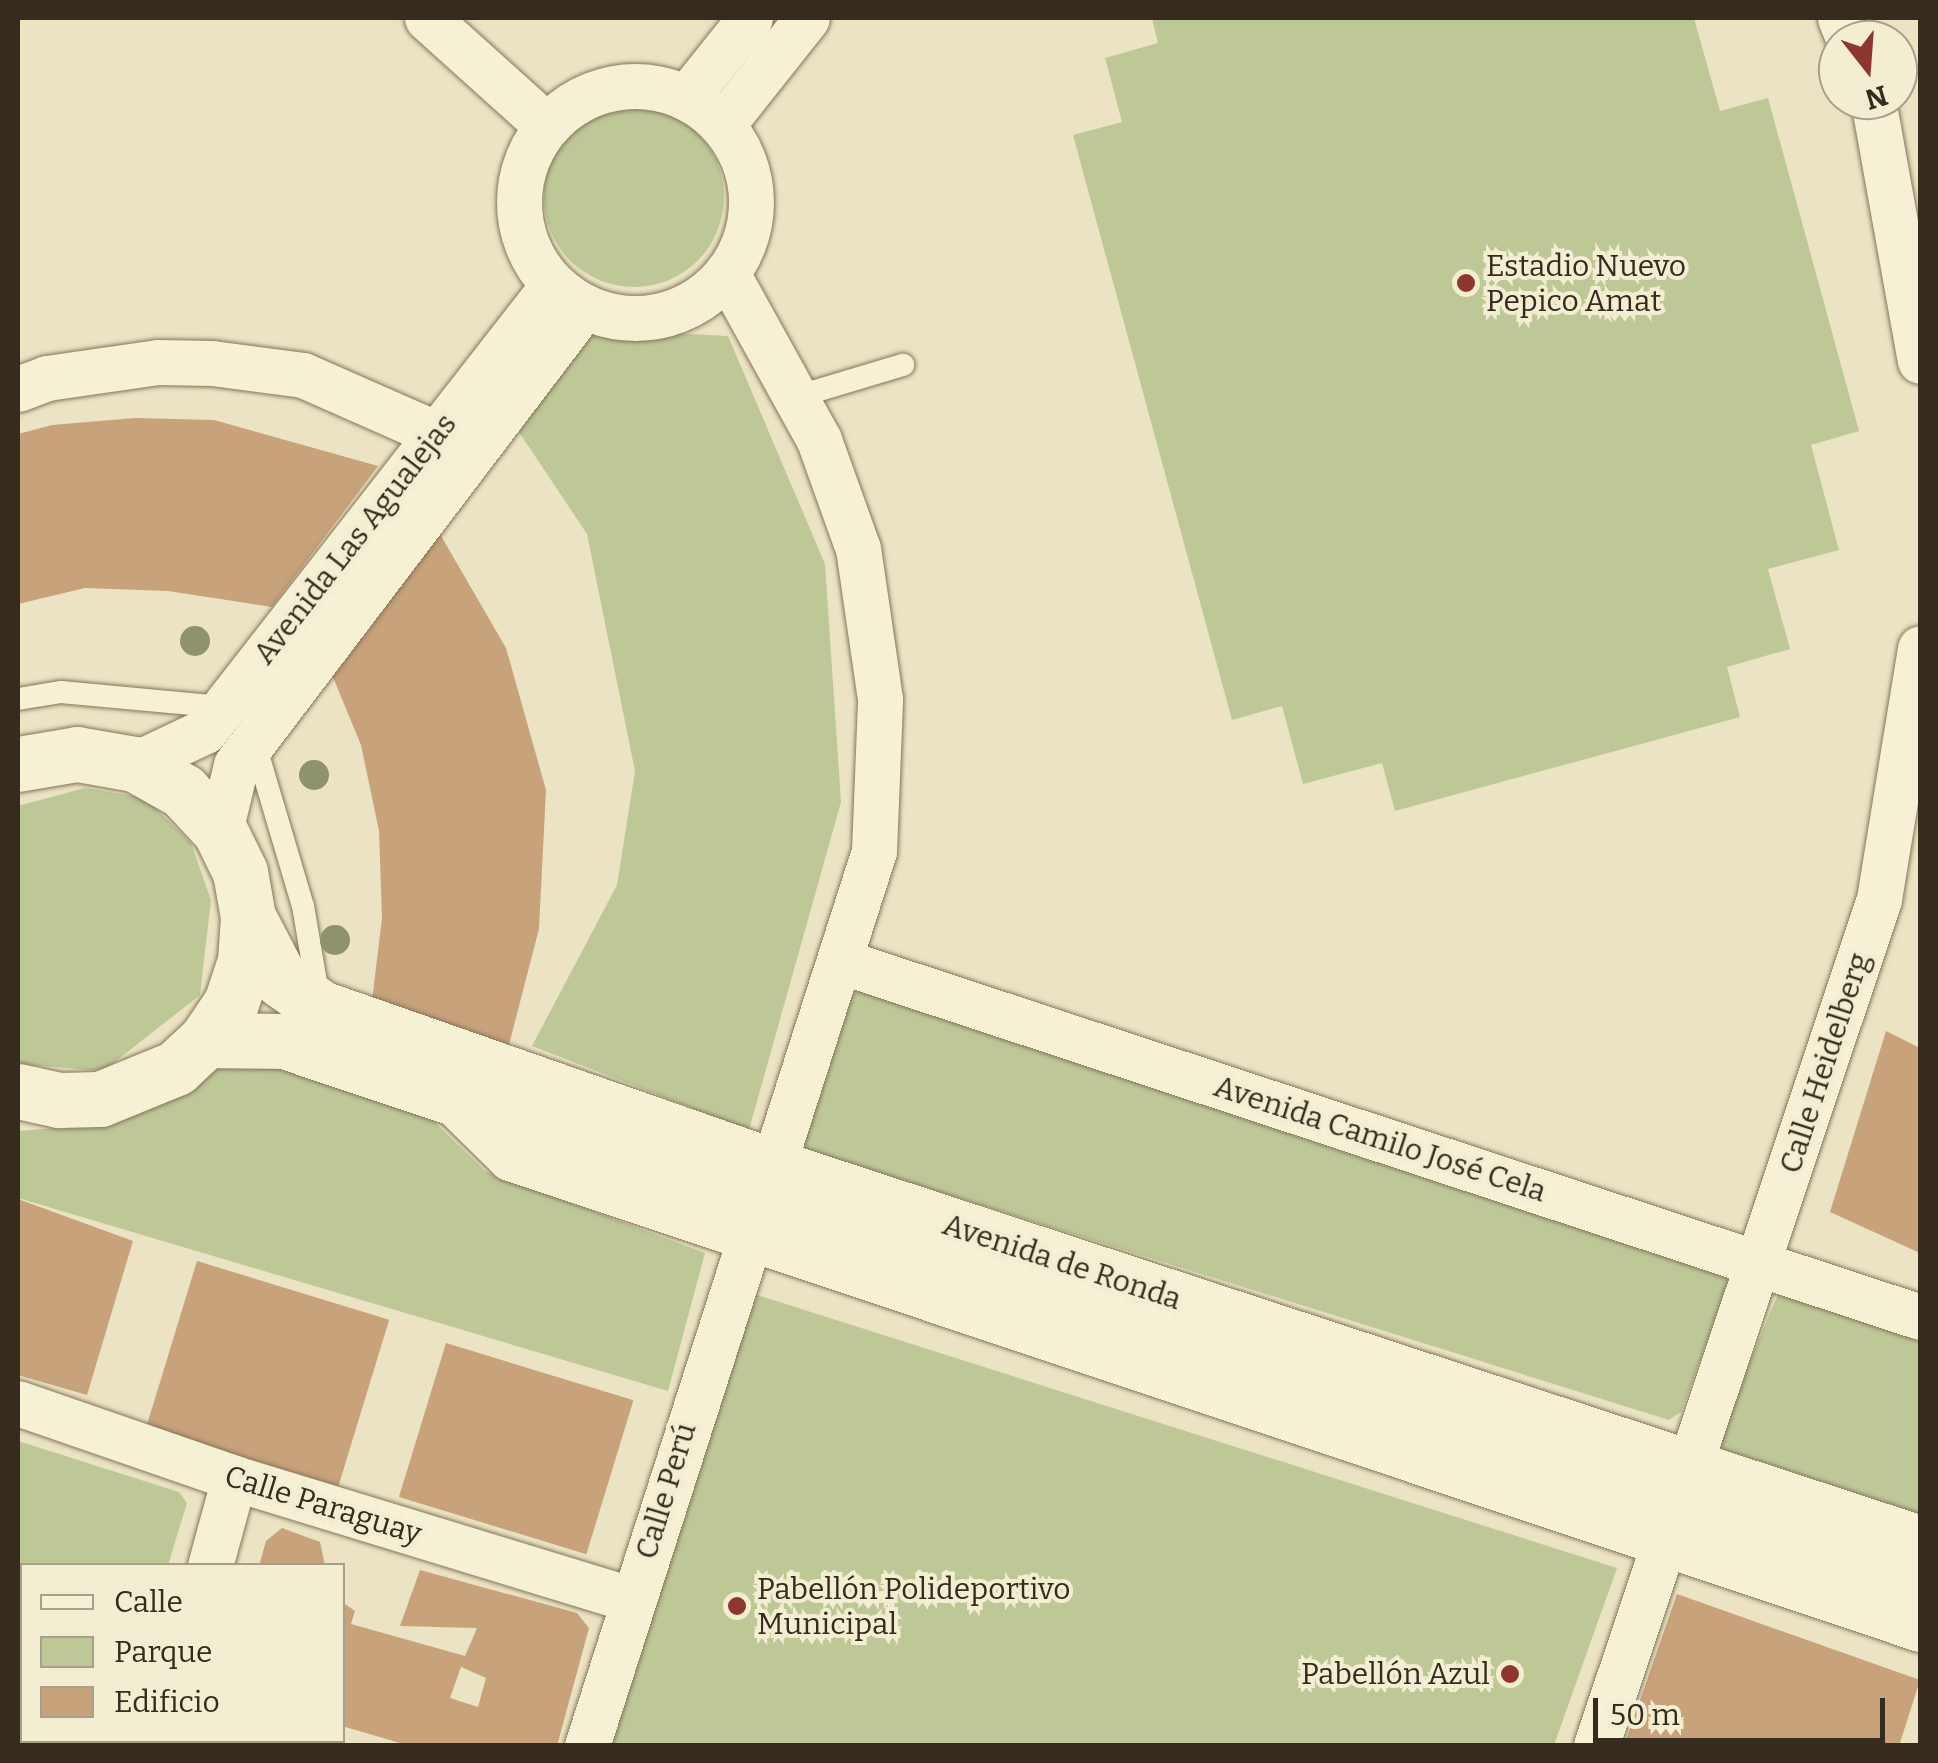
<!DOCTYPE html>
<meta charset="utf-8">
<style>
body{margin:0}
#map{position:relative;width:1938px;height:1763px;overflow:hidden;background:#ebe3c3;font-family:Bitter,serif}
div>[style]{position:absolute}
[style*='--x']{left:calc(var(--x)*1px);top:calc(var(--y)*1px);width:calc(var(--w)*1px);rotate:calc(var(--a)*1deg)}
.green>*{inset:0;background:#bec897}
.round{border-radius:50%}
.building>*{inset:0;background:#c7a27b;transform-origin:0 0}
.roads{filter:drop-shadow(0 0 2px #84755b) drop-shadow(0 0 2px #84755b)}
.service>*{height:22px;margin:-11px;padding:0 11px;transform-origin:11px;border-radius:11px;background:#f6f0d5}
.minor>*{height:45px;margin:-22.5px;padding:0 22.5px;transform-origin:22.5px;border-radius:22.5px;background:#f6f0d5}
.minor>.ring{margin:-22.5px;padding:0;box-sizing:content-box;background:none;border:45px solid #f6f0d5;border-radius:50%}
.tertiary>*{height:55px;margin:-27.5px;padding:0 27.5px;transform-origin:27.5px;border-radius:27.5px;background:#f6f0d5}
.trees>*{width:30px;height:30px;margin:-15px;border-radius:50%;background:#8e926d}
.dots>*{width:28px;height:28px;translate:-50% -50%;box-sizing:border-box;border:5px solid #f3edd2;border-radius:50%}
span{translate:-50% -50%;white-space:nowrap;text-align:center;line-height:1.15;-webkit-text-stroke:8px #f3edd2;paint-order:stroke}
.poi-label{font-size:30px;color:#352b1e}
.left{translate:0 -50%;text-align:left}
.right{translate:-100% -50%;text-align:right}
.street-label{font-size:30px;color:#352b1e}
.frame{position:absolute;inset:0;border:20px solid #352b1e;pointer-events:none}
.legend{position:absolute;left:20px;top:1563px;width:325px;height:180px;box-sizing:border-box;background:#f3edd2;border:2px solid #a79f8a;margin:0;padding:12px 18px;list-style:none;font-size:30px;color:#352b1e}
.legend li{display:flex;align-items:center;gap:20px;height:50px}
.legend b{width:50px;border:2px solid #a79f8a}
.north{position:absolute;left:1818px;top:20px;width:100px;height:100px;box-sizing:border-box;background:#f3edd2;border:2px solid #a79f8a;border-radius:50%;rotate:163deg;font-size:28px;font-weight:700;line-height:40px;text-align:center;color:#352b1e}
.north::after{content:'';display:block;margin:auto;width:35px;height:45px;background:#8f372e;clip-path:polygon(50% 0,100% 100%,50% 72%,0 100%)}
.scale{position:absolute;left:1593px;top:1698px;width:292px;height:45px;box-sizing:border-box;border:5px solid #352b1e;border-top:0;padding-left:12px;font-size:30px;line-height:35px;white-space:nowrap;color:#352b1e;-webkit-text-stroke:8px #f3edd2;paint-order:stroke}
</style>
<div id="map">
<div class="green">
<div style="clip-path:polygon(1152px 18px,1694px 18px,1720px 111px,1768px 98px,1859px 431px,1811px 445px,1839px 550px,1768px 569px,1790px 649px,1727px 667px,1740px 717px,1395px 811px,1382px 763px,1303px 784px,1282px 706px,1232px 720px,1073px 135px,1122px 122px,1105px 58px,1158px 43px)"></div>
<div class="round" style="left:544px;top:107px;width:180px;height:180px"></div>
<div style="clip-path:polygon(592px 329px,728px 336px,825px 564px,841px 802px,749px 1130px,532px 1046px,617px 885px,635px 771px,587px 534px,513px 423px)"></div>
<div style="clip-path:polygon(85px 788px,145px 798px,191px 843px,211px 900px,200px 995px,103px 1071px,20px 1064px,18px 806px)"></div>
<div style="clip-path:polygon(864px 989px,1724px 1271px,1728px 1284px,1681px 1412px,1669px 1420px,808px 1151px,803px 1141px,851px 995px)"></div>
<div style="clip-path:polygon(220px 1065px,290px 1070px,421px 1109px,485px 1171px,705px 1253px,668px 1391px,18px 1198px,18px 1131px,106px 1124px)"></div>
<div style="clip-path:polygon(1781px 1287px,1920px 1334px,1920px 1514px,1723px 1449px,1719px 1435px)"></div>
<div style="clip-path:polygon(751px 1293px,1617px 1568px,1554px 1745px,606px 1746px)"></div>
<div style="clip-path:polygon(18px 1441px,179px 1492px,187px 1503px,168px 1565px,22px 1566px,22px 1626px,18px 1624px)"></div>
</div>
<div class="building">
<div style="clip-path:polygon(135px 418px,214px 420px,378px 466px,272px 607px,168px 591px,85px 588px,18px 604px,18px 434px,52px 425px)"></div>
<div style="clip-path:polygon(437px 529px,506px 648px,546px 790px,539px 929px,506px 1056px,371px 1009px,382px 918px,379px 831px,361px 745px,330px 670px)"></div>
<div style="clip-path:polygon(1886px 1031px,1920px 1048px,1920px 1253px,1830px 1212px)"></div>
<div style="clip-path:polygon(18px 1199px,133px 1241px,87px 1395px,18px 1375px)"></div>
<div style="left:197px;top:1261px;width:201px;height:174px;rotate:17deg"></div>
<div style="left:446px;top:1343px;width:196px;height:161px;rotate:17deg"></div>
<div style="clip-path:polygon(282px 1528px,320px 1542px,325px 1566px,259px 1566px,266px 1541px)"></div>
<div style="clip-path:polygon(evenodd,420px 1570px,577px 1613px,589px 1628px,557px 1746px,410px 1746px,342px 1726px,342px 1602px,355px 1611px,351px 1624px,465px 1656px,477px 1628px,400px 1626px,420px 1570px,461px 1667px,486px 1678px,478px 1707px,450px 1698px,461px 1667px)"></div>
<div style="clip-path:polygon(1677px 1594px,1920px 1680px,1899px 1746px,1767px 1746px,1746px 1738px,1744px 1746px,1624px 1746px)"></div>
<div style="clip-path:polygon(22px 1705px,22px 1740px,137px 1740px,135px 1746px,18px 1746px)"></div>
</div>
<div class="roads">
<div class="service">
<div style="--x:796;--y:397;--w:112;--a:-16.7"></div>
<div style="--x:18;--y:699;--w:44;--a:-9.2"></div>
<div style="--x:61;--y:692;--w:164;--a:5.3"></div>
<div style="--x:254;--y:741;--w:172;--a:73.5"></div>
<div style="--x:303;--y:906;--w:95;--a:80.3"></div>
</div>
<div class="minor">
<div style="--x:427;--y:18;--w:161;--a:42"></div>
<div style="--x:1840;--y:18;--w:24;--a:68"></div>
<div class="ring" style="left:519px;top:86px;width:187px;height:187px"></div>
<div style="--x:686;--y:98;--w:102;--a:-51.3"></div>
<div style="--x:1873;--y:100;--w:265;--a:79.8"></div>
<div style="--x:723;--y:124;--w:135;--a:-51.6"></div>
<div style="--x:18;--y:389;--w:31;--a:-21"></div>
<div style="--x:47;--y:378;--w:112;--a:-8.2"></div>
<div style="--x:158;--y:362;--w:54;--a:1.1"></div>
<div style="--x:212;--y:363;--w:92;--a:7.5"></div>
<div style="--x:303;--y:375;--w:146;--a:23.8"></div>
<div style="--x:135;--y:764;--w:77;--a:-25.2"></div>
<div style="--x:205;--y:731;--w:566;--a:-52.04"></div>
<div style="--x:220;--y:831;--w:68;--a:-76.4"></div>
<div style="--x:236;--y:765;--w:575;--a:-52.77"></div>
<div style="--x:840;--y:961;--w:1137;--a:18.24"></div>
<div style="--x:446;--y:1095;--w:90;--a:44.5"></div>
<div style="--x:510;--y:1158;--w:1487;--a:18.47"></div>
<div style="--x:18;--y:1403;--w:229;--a:19.1"></div>
<div style="--x:234;--y:1478;--w:416;--a:17"></div>
<div style="--x:210;--y:1566;--w:91;--a:-74.7"></div>
<div style="--x:18;--y:1657;--w:4;--a:27"></div>
<div style="--x:263;--y:1740;--w:16;--a:22"></div>
<div style="--x:158;--y:1746;--w:6;--a:-72"></div>
<div style="--x:587;--y:1746;--w:940;--a:-72.22"></div>
<div style="--x:874;--y:851;--w:152;--a:-87.7"></div>
<div style="--x:880;--y:699;--w:152;--a:-98.3"></div>
<div style="--x:858;--y:549;--w:116;--a:-109.7"></div>
<div style="--x:819;--y:440;--w:191;--a:-118.9"></div>
<div style="--x:1596;--y:1746;--w:893;--a:-71.52"></div>
<div style="--x:1879;--y:899;--w:254;--a:-80.7"></div>
</div>
<div class="tertiary">
<div style="--x:18;--y:764;--w:60;--a:-9.6"></div>
<div style="--x:77;--y:754;--w:59;--a:9.8"></div>
<div style="--x:135;--y:764;--w:55;--a:29.4"></div>
<div style="--x:183;--y:791;--w:54;--a:47.2"></div>
<div style="--x:220;--y:831;--w:46;--a:64"></div>
<div style="--x:240;--y:872;--w:46;--a:79.9"></div>
<div style="--x:248;--y:917;--w:44;--a:93.9"></div>
<div style="--x:245;--y:961;--w:44;--a:108.4"></div>
<div style="--x:231;--y:1003;--w:45;--a:124"></div>
<div style="--x:206;--y:1040;--w:41;--a:137"></div>
<div style="--x:176;--y:1068;--w:82;--a:157.8"></div>
<div style="--x:100;--y:1099;--w:41;--a:178.6"></div>
<div style="--x:59;--y:1100;--w:42;--a:-167.6"></div>
<div style="--x:248;--y:917;--w:71;--a:62.4"></div>
<div style="--x:281;--y:980;--w:49;--a:35"></div>
<div style="--x:321;--y:1008;--w:477;--a:19.3"></div>
<div style="--x:771;--y:1166;--w:1209;--a:18.17"></div>
<div style="--x:206;--y:1040;--w:78;--a:0.7"></div>
<div style="--x:284;--y:1041;--w:1725;--a:18.49"></div>
</div>
</div>
<div class="trees">
<div style="left:195px;top:641px"></div>
<div style="left:314px;top:775px"></div>
<div style="left:335px;top:940px"></div>
</div>
<div class="dots">
<div style="left:1466px;top:283px;background:#8f372e"></div>
<div style="left:737px;top:1606px;background:#8f372e"></div>
<div style="left:1510px;top:1674px;background:#8f372e"></div>
</div>
<div class="poi-label">
<span class="left" style="left:1486px;top:283px">Estadio Nuevo<br>Pepico Amat</span>
<span class="left" style="left:757px;top:1606px">Pabellón Polideportivo<br>Municipal</span>
<span class="right" style="left:1490px;top:1674px">Pabellón Azul</span>
</div>
<div class="street-label">
<span style="left:355px;top:539px;rotate:-52deg">Avenida Las Agualejas</span>
<span style="left:1825px;top:1063px;rotate:-72deg">Calle Heidelberg</span>
<span style="left:1380px;top:1139px;rotate:18deg">Avenida Camilo José Cela</span>
<span style="left:1062px;top:1262px;rotate:18deg">Avenida de Ronda</span>
<span style="left:666px;top:1491px;rotate:-73deg">Calle Perú</span>
<span style="left:323px;top:1505px;rotate:17deg">Calle Paraguay</span>
</div>
<div class="frame"></div>
<ul class="legend">
<li><b style="height:12px;background:#f6f0d5"></b>Calle</li>
<li><b style="height:28px;background:#bec897"></b>Parque</li>
<li><b style="height:28px;background:#c7a27b"></b>Edificio</li>
</ul>
<div class="north">N</div>
<div class="scale">50 m</div>
</div>
